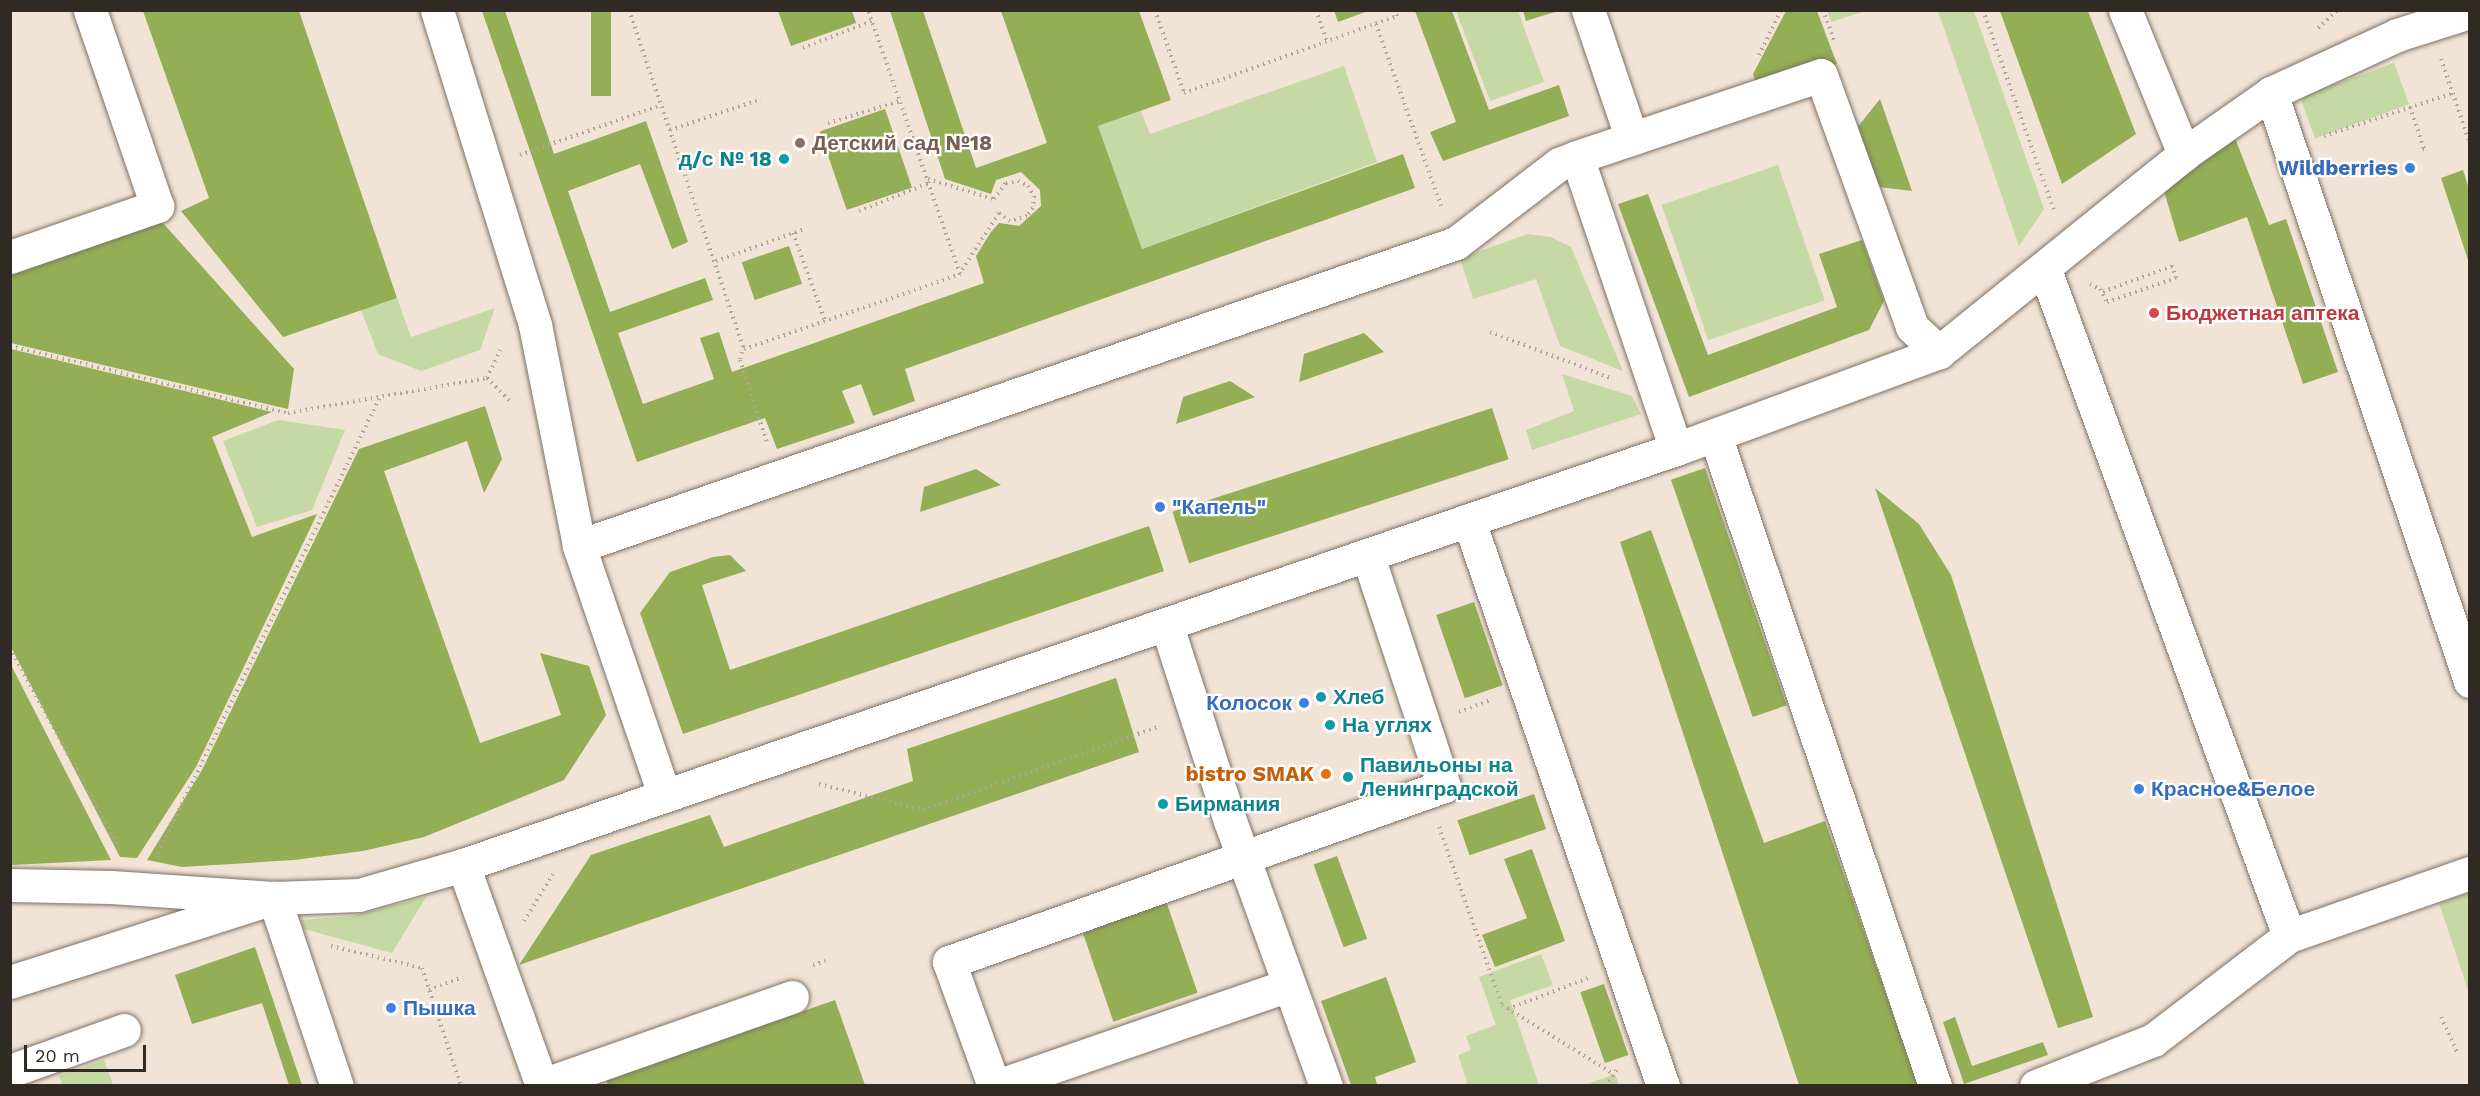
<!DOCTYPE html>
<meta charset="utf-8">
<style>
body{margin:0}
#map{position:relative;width:2480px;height:1096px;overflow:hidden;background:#f1e3d5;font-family:"Work Sans",sans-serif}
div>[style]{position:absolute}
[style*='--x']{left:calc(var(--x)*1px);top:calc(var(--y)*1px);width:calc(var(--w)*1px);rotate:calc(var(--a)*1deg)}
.green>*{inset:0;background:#c6d8a3;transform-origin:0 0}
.forest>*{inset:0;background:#93ae54;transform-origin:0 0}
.path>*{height:4px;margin-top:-2px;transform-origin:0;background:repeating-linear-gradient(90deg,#b1a59a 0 1.5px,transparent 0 6px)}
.roads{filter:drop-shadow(0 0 2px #7d7165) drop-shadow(0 0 2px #7d7165)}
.minor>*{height:33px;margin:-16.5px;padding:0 16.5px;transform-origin:16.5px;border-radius:16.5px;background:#fff}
.dots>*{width:16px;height:16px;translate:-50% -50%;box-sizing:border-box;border:3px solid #fff;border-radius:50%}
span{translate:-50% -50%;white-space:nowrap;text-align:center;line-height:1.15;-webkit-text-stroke:4.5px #fff;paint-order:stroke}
.education-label{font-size:21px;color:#785e54;font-weight:700}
.left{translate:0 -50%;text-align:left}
.culture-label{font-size:21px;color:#0d838f;font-weight:700}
.right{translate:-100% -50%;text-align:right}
.shop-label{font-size:21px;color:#366cbe;font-weight:700}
.health-label{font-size:21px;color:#be3a42;font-weight:700}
.food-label{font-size:21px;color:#c56008;font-weight:700}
.frame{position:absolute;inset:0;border:12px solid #302a25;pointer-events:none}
.scale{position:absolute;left:24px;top:1045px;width:122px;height:27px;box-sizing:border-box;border:3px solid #302a25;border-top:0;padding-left:8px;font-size:18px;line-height:21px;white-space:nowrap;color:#302a25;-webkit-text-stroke:4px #fff;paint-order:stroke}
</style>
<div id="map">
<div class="green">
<div style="clip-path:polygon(1456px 11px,1518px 11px,1544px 82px,1490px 101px)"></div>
<div style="clip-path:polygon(1827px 11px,1827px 10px,1865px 11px,1831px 22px)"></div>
<div style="clip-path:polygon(1938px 11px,1974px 11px,2044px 209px,2019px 246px)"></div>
<div style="left:2394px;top:63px;width:44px;height:100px;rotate:70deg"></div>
<div style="clip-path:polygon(1344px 66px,1377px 162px,1142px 249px,1098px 126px,1141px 111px,1150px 134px)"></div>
<div style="left:1778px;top:165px;width:143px;height:123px;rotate:71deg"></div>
<div style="clip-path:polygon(1528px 234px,1551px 237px,1571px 247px,1623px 371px,1560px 346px,1536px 279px,1473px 299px,1460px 258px)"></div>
<div style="clip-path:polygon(397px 298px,411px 337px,495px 308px,480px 350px,421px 371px,378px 354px,361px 310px)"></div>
<div style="clip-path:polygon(1562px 374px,1632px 396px,1641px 414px,1532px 450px,1526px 430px,1574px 411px)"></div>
<div style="clip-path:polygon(278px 420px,345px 430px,312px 510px,257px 527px,223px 441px)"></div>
<div style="clip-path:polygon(2469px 893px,2470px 893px,2469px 993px,2439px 903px)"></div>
<div style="clip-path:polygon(426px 897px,392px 953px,304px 929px,301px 920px,352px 916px)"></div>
<div style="clip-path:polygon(1541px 954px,1553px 985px,1510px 1000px,1539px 1085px,1468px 1085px,1458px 1055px,1471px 1050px,1466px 1036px,1496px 1025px,1479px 977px)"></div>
<div style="clip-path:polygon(104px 1060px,113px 1085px,62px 1085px,59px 1076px)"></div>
<div style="clip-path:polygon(1615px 1074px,1619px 1085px,1585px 1085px)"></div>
</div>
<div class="forest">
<div style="clip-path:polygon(1334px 10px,1368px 10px,1368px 11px,1338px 22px)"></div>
<div style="clip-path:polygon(1523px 10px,1558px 10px,1558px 11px,1526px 21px)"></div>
<div style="clip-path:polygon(143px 11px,299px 11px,397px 298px,283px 337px,181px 211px,209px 198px)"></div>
<div style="clip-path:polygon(482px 11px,505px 11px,554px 154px,646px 121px,688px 242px,672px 249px,640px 164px,568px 191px,610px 312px,705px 278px,713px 300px,618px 333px,643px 404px,714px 379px,700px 338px,719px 332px,732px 372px,984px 283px,976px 256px,991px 232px,999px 223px,1019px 226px,1041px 206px,1040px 190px,1021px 172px,996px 180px,991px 194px,945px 179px,890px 11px,923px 11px,976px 168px,1047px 143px,1001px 11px,1139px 11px,1171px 100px,1098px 126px,1142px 249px,1403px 154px,1415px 188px,905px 369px,915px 401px,873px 416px,861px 384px,842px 391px,855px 423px,777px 449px,765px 418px,637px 462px)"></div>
<div style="left:591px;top:11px;width:20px;height:85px"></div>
<div style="clip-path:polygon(778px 11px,852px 11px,856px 23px,791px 46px)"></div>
<div style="clip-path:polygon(1415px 11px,1452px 11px,1489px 110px,1559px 85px,1569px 116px,1443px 161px,1430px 132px,1456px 122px)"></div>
<div style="clip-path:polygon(1786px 11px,1817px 11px,1837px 64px,1758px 89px,1753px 74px)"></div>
<div style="clip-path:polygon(2000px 11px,2088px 11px,2136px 134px,2062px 184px)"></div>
<div style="clip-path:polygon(1880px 99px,1912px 191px,1878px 187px,1856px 129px)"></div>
<div style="left:885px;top:109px;width:83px;height:69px;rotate:71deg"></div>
<div style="clip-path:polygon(2233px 133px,2269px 225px,2286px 219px,2338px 372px,2303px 384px,2247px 217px,2179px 242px,2164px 191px)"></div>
<div style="clip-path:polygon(2463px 170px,2469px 189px,2469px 263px,2441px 178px)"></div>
<div style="clip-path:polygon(1648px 194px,1708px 355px,1837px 307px,1819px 254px,1862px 240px,1884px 301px,1869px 330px,1689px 397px,1618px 204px)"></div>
<div style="clip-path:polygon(162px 222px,294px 369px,288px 409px,11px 343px,10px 271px)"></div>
<div style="left:789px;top:246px;width:40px;height:50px;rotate:71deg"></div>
<div style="clip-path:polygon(1364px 333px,1384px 352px,1299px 382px,1304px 354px)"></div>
<div style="clip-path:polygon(11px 349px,272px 412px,212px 437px,252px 537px,317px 514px,196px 767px,137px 858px,120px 857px,11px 647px)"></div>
<div style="clip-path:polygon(1230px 381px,1255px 397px,1176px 424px,1183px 397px)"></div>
<div style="clip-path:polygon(485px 406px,502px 459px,484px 493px,467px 441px,384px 471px,480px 743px,561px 715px,540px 653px,589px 666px,606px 715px,564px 780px,424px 837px,363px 851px,294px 860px,182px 867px,147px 860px,202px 770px,359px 449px)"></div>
<div style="left:1492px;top:408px;width:54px;height:336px;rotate:72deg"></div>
<div style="left:1705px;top:468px;width:251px;height:36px;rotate:71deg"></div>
<div style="clip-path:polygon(976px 469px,1001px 485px,920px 512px,924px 487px)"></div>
<div style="clip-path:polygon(1875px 488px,1919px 524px,1951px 575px,2093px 1017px,2058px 1028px)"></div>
<div style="clip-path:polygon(1149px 526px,1164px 571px,683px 734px,640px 613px,670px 572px,713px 557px,730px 555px,746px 571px,702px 585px,730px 670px)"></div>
<div style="clip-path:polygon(1651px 530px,1764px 843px,1825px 821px,1918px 1085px,1799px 1085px,1620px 542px)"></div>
<div style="left:1474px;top:602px;width:88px;height:40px;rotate:71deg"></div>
<div style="clip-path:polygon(10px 665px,11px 665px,111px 860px,11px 865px)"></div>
<div style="clip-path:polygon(1116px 678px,1139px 752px,519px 965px,591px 855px,710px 815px,724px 847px,913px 781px,907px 749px)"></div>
<div style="left:1534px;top:794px;width:37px;height:81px;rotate:71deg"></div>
<div style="clip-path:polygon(1532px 849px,1565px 941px,1495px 967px,1482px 935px,1527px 918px,1504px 859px)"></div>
<div style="left:1337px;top:856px;width:88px;height:25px;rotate:70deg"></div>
<div style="left:1166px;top:901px;width:97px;height:89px;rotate:71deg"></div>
<div style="clip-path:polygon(255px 947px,302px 1085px,289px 1085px,262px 1003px,192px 1024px,175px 975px)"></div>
<div style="clip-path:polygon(1386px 977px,1416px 1062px,1375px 1077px,1377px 1085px,1351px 1085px,1321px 1001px)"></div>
<div style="left:1604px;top:984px;width:75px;height:25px;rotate:71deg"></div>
<div style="clip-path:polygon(835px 1000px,865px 1085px,608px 1085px,606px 1080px)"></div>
<div style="clip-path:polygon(1955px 1017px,1972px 1066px,2043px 1042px,2048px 1055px,1964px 1084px,1943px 1022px)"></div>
</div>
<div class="path">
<div style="--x:629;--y:10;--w:358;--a:71.3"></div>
<div style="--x:744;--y:349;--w:229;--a:-19.1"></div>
<div style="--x:960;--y:274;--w:280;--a:-109.2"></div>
<div style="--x:1155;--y:10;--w:88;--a:70.7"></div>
<div style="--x:1184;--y:93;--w:226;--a:-19.9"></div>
<div style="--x:1397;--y:16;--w:6;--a:-108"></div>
<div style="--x:1316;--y:10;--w:34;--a:71"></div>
<div style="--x:1823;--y:10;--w:32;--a:70"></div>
<div style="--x:1983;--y:10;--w:212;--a:70.5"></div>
<div style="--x:1297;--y:11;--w:2;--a:-27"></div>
<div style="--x:1376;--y:24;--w:193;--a:70.3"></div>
<div style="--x:2318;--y:28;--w:26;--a:-43"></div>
<div style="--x:803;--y:48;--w:74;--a:-21.4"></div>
<div style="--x:1759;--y:55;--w:50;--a:-63.9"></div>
<div style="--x:2441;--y:59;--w:90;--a:71.2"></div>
<div style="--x:2410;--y:107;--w:44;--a:71.6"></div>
<div style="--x:2424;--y:149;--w:6;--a:171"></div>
<div style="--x:828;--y:123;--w:75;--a:-17"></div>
<div style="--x:670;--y:130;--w:96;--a:-18.8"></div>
<div style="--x:2324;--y:136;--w:136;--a:-18.4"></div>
<div style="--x:520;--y:155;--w:150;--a:-19.5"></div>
<div style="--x:928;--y:179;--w:69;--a:16.9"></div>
<div style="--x:994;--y:199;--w:20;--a:-53"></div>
<div style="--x:1006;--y:183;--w:12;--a:-9"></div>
<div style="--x:1018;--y:181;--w:11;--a:27"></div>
<div style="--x:1028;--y:186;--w:12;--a:59"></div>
<div style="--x:1034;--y:196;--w:12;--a:95"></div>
<div style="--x:1033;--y:208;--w:10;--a:127"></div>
<div style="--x:1027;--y:216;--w:18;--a:164"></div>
<div style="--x:1010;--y:221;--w:14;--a:-144"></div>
<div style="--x:999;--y:213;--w:72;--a:123"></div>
<div style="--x:859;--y:211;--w:75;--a:-21.8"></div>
<div style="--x:793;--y:233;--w:94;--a:70"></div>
<div style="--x:716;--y:261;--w:95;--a:-19.8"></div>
<div style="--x:2090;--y:284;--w:11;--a:27"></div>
<div style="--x:2100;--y:289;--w:15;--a:62"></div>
<div style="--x:2107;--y:302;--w:73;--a:-19.2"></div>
<div style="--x:2176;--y:278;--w:13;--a:-108"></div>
<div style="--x:2172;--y:266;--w:75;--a:159.6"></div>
<div style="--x:1490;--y:332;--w:132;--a:20.9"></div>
<div style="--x:10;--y:346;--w:286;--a:13.6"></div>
<div style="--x:288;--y:413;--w:202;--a:-10"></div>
<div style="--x:487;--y:378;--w:31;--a:-65"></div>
<div style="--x:743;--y:346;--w:14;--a:102"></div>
<div style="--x:740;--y:360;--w:86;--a:71.8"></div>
<div style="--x:487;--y:378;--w:35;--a:45"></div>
<div style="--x:10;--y:648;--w:231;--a:61.3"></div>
<div style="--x:1459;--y:712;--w:34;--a:-21"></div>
<div style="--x:819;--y:784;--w:107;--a:14"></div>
<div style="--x:923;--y:810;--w:251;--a:-19.5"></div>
<div style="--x:1481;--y:792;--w:26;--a:9"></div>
<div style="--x:1507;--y:796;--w:17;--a:-21"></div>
<div style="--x:1439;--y:827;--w:189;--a:70.5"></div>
<div style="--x:1502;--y:1005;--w:129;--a:31.7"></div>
<div style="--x:158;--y:853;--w:507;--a:-64.04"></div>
<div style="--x:524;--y:921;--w:55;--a:-58.3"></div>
<div style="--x:331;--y:946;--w:94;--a:13.6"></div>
<div style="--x:422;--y:968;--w:124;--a:71.7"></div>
<div style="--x:813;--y:965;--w:13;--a:-18"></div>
<div style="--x:429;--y:990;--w:36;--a:-21"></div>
<div style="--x:1508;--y:1009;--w:86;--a:-21.2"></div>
<div style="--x:2441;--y:1017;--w:41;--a:65.3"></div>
<div style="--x:1605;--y:1086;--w:22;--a:-54"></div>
</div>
<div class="roads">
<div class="minor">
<div style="--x:437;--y:10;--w:330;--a:72.7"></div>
<div style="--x:535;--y:325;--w:225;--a:78.7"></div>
<div style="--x:579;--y:546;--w:262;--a:71.1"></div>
<div style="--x:1588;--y:10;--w:136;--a:71.2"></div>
<div style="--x:2125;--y:10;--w:156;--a:67.7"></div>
<div style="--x:2271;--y:93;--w:621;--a:71.3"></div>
<div style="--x:1577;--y:157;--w:257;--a:-18.6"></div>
<div style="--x:1821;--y:75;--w:268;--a:70.1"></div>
<div style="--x:1912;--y:327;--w:37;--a:43"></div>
<div style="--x:10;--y:257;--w:156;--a:-19.1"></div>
<div style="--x:157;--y:206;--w:207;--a:-108.9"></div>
<div style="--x:2045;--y:270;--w:709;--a:69.88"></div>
<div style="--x:1715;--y:435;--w:687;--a:71.33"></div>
<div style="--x:1469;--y:521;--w:597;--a:71.05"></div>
<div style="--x:579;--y:546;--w:928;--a:-19.06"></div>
<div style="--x:1456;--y:243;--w:130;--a:-37.5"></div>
<div style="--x:1559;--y:164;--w:19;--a:-21"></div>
<div style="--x:1577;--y:157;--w:308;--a:71.3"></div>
<div style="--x:1167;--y:626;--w:205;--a:72.1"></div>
<div style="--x:1230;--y:821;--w:282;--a:70.1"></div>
<div style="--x:463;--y:865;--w:235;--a:70.3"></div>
<div style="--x:10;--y:885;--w:101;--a:1.1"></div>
<div style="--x:111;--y:887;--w:163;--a:3.9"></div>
<div style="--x:274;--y:898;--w:85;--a:-2"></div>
<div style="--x:359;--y:895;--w:108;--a:-16.1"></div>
<div style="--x:463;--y:865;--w:1282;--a:-18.93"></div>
<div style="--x:1676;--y:449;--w:280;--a:-20.2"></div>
<div style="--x:1939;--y:352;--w:315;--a:-38.9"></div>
<div style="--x:2184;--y:154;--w:106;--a:-35"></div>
<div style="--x:2271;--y:93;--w:139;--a:-24.7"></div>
<div style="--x:2397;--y:35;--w:77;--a:-17.5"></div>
<div style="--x:10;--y:982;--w:277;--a:-17.7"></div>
<div style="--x:274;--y:898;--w:198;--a:71.5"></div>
<div style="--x:10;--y:1071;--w:121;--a:-19.8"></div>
<div style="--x:542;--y:1085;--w:265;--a:-19.4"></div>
<div style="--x:994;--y:1086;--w:132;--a:-109.9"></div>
<div style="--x:949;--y:962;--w:525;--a:-19.57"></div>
<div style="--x:1444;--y:786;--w:242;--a:-108.3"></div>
<div style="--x:997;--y:1086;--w:308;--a:-19.1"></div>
<div style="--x:2036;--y:1086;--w:126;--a:-21.5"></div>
<div style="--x:2153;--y:1040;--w:171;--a:-37.4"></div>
<div style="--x:2289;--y:936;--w:192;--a:-19.2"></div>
</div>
</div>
<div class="dots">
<div style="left:800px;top:143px;background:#8d6e63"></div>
<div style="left:784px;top:159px;background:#0f9aa8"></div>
<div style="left:2410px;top:168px;background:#3f7fe0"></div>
<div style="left:2154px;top:313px;background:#e0444e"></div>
<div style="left:1160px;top:507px;background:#3f7fe0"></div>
<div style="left:1321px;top:697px;background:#0f9aa8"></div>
<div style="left:1304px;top:703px;background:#3f7fe0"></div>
<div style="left:1330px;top:725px;background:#0f9aa8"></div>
<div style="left:1326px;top:774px;background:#e8710a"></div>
<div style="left:1348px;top:777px;background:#0f9aa8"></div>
<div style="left:2139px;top:789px;background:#3f7fe0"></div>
<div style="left:1163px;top:804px;background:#0f9aa8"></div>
<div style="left:391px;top:1008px;background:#3f7fe0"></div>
</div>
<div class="education-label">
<span class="left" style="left:812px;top:143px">Детский сад №18</span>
</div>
<div class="culture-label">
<span class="right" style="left:772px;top:159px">д/с № 18</span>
<span class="left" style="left:1333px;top:697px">Хлеб</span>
<span class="left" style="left:1342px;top:725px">На углях</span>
<span class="left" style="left:1360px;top:777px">Павильоны на<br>Ленинградской</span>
<span class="left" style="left:1175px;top:804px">Бирмания</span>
</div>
<div class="shop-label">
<span class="right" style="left:2398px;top:168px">Wildberries</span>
<span class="left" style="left:1172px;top:507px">"Капель"</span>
<span class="right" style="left:1292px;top:703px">Колосок</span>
<span class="left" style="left:2151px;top:789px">Красное&amp;Белое</span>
<span class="left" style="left:403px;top:1008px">Пышка</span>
</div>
<div class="health-label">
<span class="left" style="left:2166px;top:313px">Бюджетная аптека</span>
</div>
<div class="food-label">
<span class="right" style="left:1314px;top:774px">bistro SMAK</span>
</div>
<div class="frame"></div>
<div class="scale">20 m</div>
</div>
